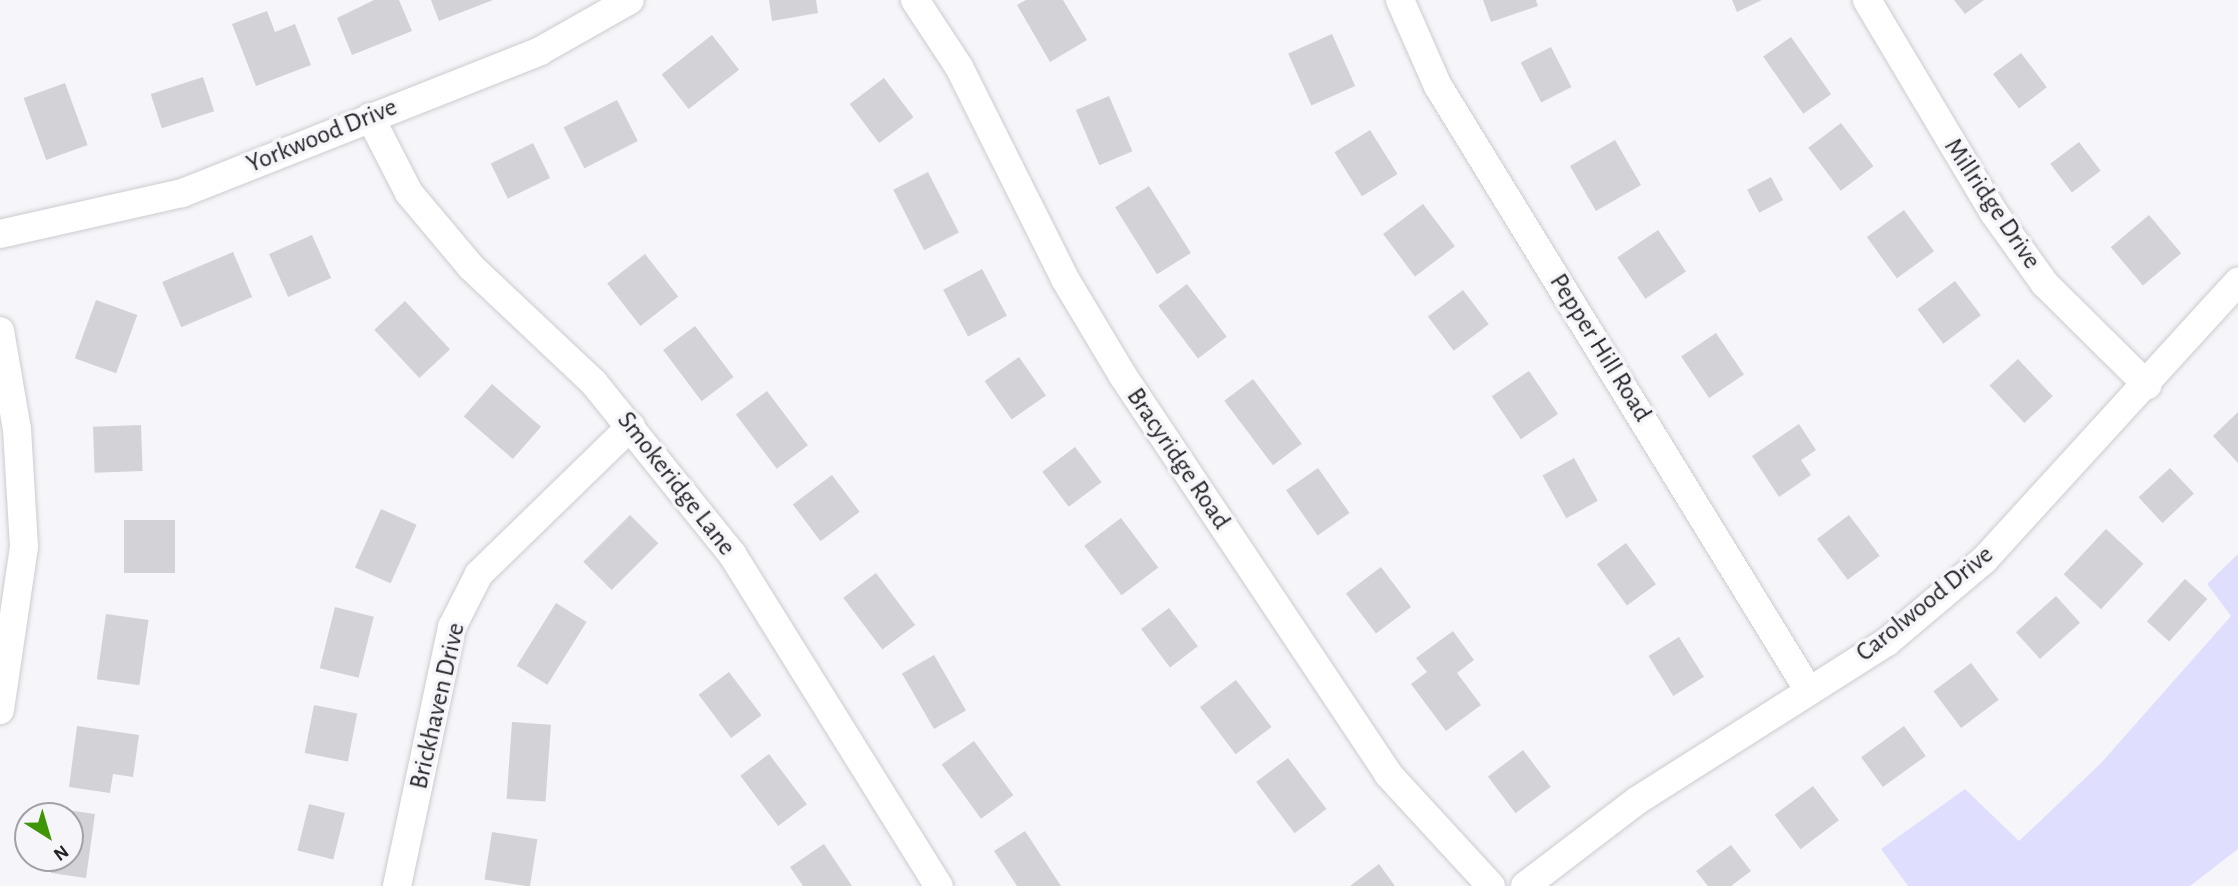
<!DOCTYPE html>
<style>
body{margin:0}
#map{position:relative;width:2238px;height:886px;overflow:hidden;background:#f6f6fa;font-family:"Alegreya Sans",sans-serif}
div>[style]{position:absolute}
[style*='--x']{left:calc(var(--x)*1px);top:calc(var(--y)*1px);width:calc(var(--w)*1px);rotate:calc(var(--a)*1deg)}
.green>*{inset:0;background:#e0defe}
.building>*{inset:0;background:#d3d3d7;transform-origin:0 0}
.roads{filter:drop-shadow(0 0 2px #ccccd0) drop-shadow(0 0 2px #ccccd0)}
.street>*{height:28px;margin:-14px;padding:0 14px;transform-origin:14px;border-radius:14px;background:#fff}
span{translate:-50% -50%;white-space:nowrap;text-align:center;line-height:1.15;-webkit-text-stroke:7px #f6f6fa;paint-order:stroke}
.street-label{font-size:26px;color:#242426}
.north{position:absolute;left:14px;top:802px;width:70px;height:70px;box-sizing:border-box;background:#f6f6fa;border:2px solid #a2a2a5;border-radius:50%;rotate:143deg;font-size:19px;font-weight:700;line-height:28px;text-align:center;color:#242426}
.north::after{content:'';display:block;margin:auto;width:24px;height:32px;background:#409505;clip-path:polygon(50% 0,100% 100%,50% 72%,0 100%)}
</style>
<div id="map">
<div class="green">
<div style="clip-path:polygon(2238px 554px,2238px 849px,2190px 886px,1908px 886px,1881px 849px,1965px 789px,2019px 841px,2101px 763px,2231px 616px,2207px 584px)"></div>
</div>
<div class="building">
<div style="clip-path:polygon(374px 0,399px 0,412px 31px,352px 55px,337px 18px)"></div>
<div style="clip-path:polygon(431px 0,493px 0,439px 21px)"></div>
<div style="clip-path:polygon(769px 0,816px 0,818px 13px,772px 21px)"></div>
<div style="clip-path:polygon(1026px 0,1063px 0,1087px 40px,1050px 62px,1017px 5px)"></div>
<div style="clip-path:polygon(1483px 0,1536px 0,1538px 6px,1491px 22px)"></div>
<div style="clip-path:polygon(1732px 0,1762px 0,1737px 12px)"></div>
<div style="clip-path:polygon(1954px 0,1984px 0,1965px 14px)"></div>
<div style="clip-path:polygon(267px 11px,275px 32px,295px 24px,311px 65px,256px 86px,232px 24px)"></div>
<div style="left:1332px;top:34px;width:57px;height:48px;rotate:66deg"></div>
<div style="left:712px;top:35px;width:44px;height:64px;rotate:52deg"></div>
<div style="left:1791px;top:37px;width:70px;height:34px;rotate:55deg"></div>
<div style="left:1551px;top:47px;width:45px;height:34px;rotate:63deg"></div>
<div style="left:2021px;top:53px;width:43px;height:35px;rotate:53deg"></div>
<div style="left:203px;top:77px;width:36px;height:55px;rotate:72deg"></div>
<div style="left:884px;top:78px;width:49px;height:43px;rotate:53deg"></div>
<div style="left:65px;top:83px;width:66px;height:44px;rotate:70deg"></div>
<div style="left:1109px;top:96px;width:60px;height:36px;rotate:67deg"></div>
<div style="left:617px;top:100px;width:46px;height:60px;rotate:63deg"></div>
<div style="left:1841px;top:123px;width:54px;height:41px;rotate:53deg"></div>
<div style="left:1370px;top:130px;width:52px;height:42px;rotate:58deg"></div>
<div style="left:1615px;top:140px;width:52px;height:52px;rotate:60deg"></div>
<div style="left:2079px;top:142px;width:36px;height:36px;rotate:53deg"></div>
<div style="left:533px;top:143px;width:39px;height:47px;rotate:64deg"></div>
<div style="left:928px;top:172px;width:68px;height:39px;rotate:63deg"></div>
<div style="left:1771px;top:177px;width:26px;height:27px;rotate:62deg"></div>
<div style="left:1149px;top:186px;width:79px;height:40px;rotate:58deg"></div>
<div style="left:1423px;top:204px;width:53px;height:50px;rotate:53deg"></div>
<div style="left:1904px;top:210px;width:51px;height:46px;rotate:54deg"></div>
<div style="left:2149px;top:215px;width:50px;height:50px;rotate:50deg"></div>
<div style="left:1658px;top:230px;width:50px;height:49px;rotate:56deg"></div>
<div style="left:312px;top:235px;width:47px;height:47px;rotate:66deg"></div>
<div style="left:233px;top:252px;width:49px;height:77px;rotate:67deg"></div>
<div style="left:645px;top:254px;width:54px;height:48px;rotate:52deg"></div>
<div style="left:982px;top:269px;width:53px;height:44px;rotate:62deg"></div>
<div style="left:1955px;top:281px;width:43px;height:47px;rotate:53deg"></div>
<div style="left:1187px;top:284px;width:66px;height:36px;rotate:53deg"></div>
<div style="left:1463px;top:290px;width:43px;height:44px;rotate:53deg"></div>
<div style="left:96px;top:300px;width:44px;height:62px;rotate:20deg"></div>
<div style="left:405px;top:301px;width:66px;height:42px;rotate:47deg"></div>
<div style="left:695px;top:326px;width:64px;height:40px;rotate:53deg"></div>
<div style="left:1716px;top:333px;width:50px;height:42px;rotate:56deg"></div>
<div style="left:1019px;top:357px;width:47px;height:42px;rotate:55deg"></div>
<div style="left:2018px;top:359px;width:51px;height:39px;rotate:47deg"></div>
<div style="left:1529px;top:371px;width:52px;height:45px;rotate:56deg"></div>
<div style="left:1253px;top:379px;width:81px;height:36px;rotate:53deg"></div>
<div style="left:492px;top:384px;width:65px;height:43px;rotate:41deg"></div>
<div style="left:767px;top:391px;width:68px;height:39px;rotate:53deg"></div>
<div style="clip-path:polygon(2238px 412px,2238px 463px,2213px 436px)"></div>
<div style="clip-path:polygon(1799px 424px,1816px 450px,1801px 460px,1811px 475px,1779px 497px,1752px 456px)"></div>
<div style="left:141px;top:425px;width:46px;height:48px;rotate:88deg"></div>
<div style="left:1075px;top:447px;width:44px;height:41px;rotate:53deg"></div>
<div style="left:1574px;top:458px;width:49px;height:36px;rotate:61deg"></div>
<div style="left:1318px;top:468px;width:55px;height:39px;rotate:55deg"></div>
<div style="left:2170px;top:468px;width:35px;height:43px;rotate:47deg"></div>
<div style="left:832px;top:475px;width:46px;height:49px;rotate:53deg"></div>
<div style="left:381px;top:509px;width:39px;height:64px;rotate:24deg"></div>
<div style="left:630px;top:515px;width:40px;height:66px;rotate:45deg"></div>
<div style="left:1849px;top:515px;width:51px;height:40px;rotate:53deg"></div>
<div style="left:1121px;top:518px;width:62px;height:46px;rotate:53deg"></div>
<div style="left:124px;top:520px;width:51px;height:53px"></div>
<div style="left:2106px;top:529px;width:51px;height:62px;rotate:43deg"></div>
<div style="left:1626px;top:543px;width:51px;height:36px;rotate:54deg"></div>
<div style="left:1381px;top:567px;width:50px;height:44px;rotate:53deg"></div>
<div style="left:876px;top:573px;width:65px;height:41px;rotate:53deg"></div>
<div style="left:2185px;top:579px;width:30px;height:57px;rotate:42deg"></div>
<div style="left:2056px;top:596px;width:36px;height:54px;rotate:48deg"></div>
<div style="left:556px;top:603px;width:36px;height:74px;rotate:32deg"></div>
<div style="left:335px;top:607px;width:40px;height:63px;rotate:14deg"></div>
<div style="left:1169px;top:608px;width:48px;height:35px;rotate:53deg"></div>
<div style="left:106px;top:614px;width:43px;height:66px;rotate:8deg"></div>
<div style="clip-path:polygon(1453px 631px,1474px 660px,1457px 673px,1481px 705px,1446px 731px,1411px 684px,1427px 672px,1416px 658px)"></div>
<div style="left:1679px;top:637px;width:47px;height:36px;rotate:58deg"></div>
<div style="left:934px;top:655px;width:64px;height:37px;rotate:60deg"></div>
<div style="left:1971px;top:663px;width:46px;height:47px;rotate:53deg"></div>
<div style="left:729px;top:672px;width:54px;height:38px;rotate:53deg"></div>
<div style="left:1236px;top:680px;width:59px;height:45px;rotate:53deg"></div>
<div style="left:314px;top:705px;width:44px;height:49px;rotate:11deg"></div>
<div style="left:512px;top:722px;width:39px;height:77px;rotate:4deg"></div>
<div style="clip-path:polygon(77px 726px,139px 735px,133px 777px,113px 774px,110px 793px,69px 787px)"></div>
<div style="left:1904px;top:726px;width:37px;height:53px;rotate:54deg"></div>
<div style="left:974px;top:741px;width:67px;height:40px;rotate:54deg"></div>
<div style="left:1523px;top:750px;width:46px;height:44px;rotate:53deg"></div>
<div style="left:769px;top:754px;width:63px;height:36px;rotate:53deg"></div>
<div style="left:1288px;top:758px;width:64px;height:40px;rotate:53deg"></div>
<div style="left:1813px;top:786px;width:43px;height:48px;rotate:53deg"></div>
<div style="left:309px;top:804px;width:37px;height:48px;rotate:14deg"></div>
<div style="clip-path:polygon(60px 809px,95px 814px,86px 878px,51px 873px,53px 858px,70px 858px,70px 816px,59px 816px)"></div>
<div style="clip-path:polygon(1025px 831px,1061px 886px,1017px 886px,994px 851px)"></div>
<div style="left:492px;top:832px;width:46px;height:48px;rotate:9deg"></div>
<div style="clip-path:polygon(824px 844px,852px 886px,803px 886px,790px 867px)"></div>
<div style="clip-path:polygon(1731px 845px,1751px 871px,1731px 886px,1708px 886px,1696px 871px)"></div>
<div style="clip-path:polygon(1379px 864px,1395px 886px,1350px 886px)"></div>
</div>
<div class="roads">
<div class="street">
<div style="--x:915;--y:0;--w:80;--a:56.7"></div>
<div style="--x:959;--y:67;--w:237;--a:63.4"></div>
<div style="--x:1065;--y:279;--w:113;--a:59.1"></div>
<div style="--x:1123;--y:376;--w:478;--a:56.3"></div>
<div style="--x:1388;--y:774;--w:152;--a:47.4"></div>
<div style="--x:1400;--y:0;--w:94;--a:66.2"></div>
<div style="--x:1438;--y:86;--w:710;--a:58.48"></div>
<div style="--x:1867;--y:0;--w:248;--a:59.2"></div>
<div style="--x:1994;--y:213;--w:87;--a:54.3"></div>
<div style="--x:2045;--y:284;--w:144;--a:44.7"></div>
<div style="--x:370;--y:117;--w:85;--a:62.8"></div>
<div style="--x:409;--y:193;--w:97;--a:50"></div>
<div style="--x:471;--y:267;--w:169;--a:43.3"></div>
<div style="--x:594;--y:383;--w:220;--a:51.1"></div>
<div style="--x:732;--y:554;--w:391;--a:58.1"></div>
<div style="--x:0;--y:234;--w:187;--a:-12.7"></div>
<div style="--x:182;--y:193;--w:385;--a:-21.6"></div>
<div style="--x:540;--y:51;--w:103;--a:-29.5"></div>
<div style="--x:0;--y:331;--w:99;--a:80.2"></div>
<div style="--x:17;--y:429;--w:118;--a:86.6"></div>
<div style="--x:24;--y:547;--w:165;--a:98.4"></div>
<div style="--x:397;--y:886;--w:265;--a:-78"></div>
<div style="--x:452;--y:627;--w:59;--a:-63"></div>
<div style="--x:479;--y:574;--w:212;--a:-44.2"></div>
<div style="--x:1525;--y:886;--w:142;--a:-37.3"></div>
<div style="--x:1638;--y:800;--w:295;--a:-32.4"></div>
<div style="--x:1887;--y:642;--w:127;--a:-40.2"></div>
<div style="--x:1984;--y:560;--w:377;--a:-47.6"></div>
</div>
</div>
<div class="street-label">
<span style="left:322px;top:136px;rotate:-22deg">Yorkwood Drive</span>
<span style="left:1992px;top:204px;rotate:56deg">Millridge Drive</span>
<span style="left:1600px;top:348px;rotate:58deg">Pepper Hill Road</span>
<span style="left:1178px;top:459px;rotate:56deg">Bracyridge Road</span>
<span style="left:676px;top:484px;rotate:52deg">Smokeridge Lane</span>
<span style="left:1925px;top:604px;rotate:-39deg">Carolwood Drive</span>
<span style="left:438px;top:706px;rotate:-77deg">Brickhaven Drive</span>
</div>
<div class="north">N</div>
</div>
